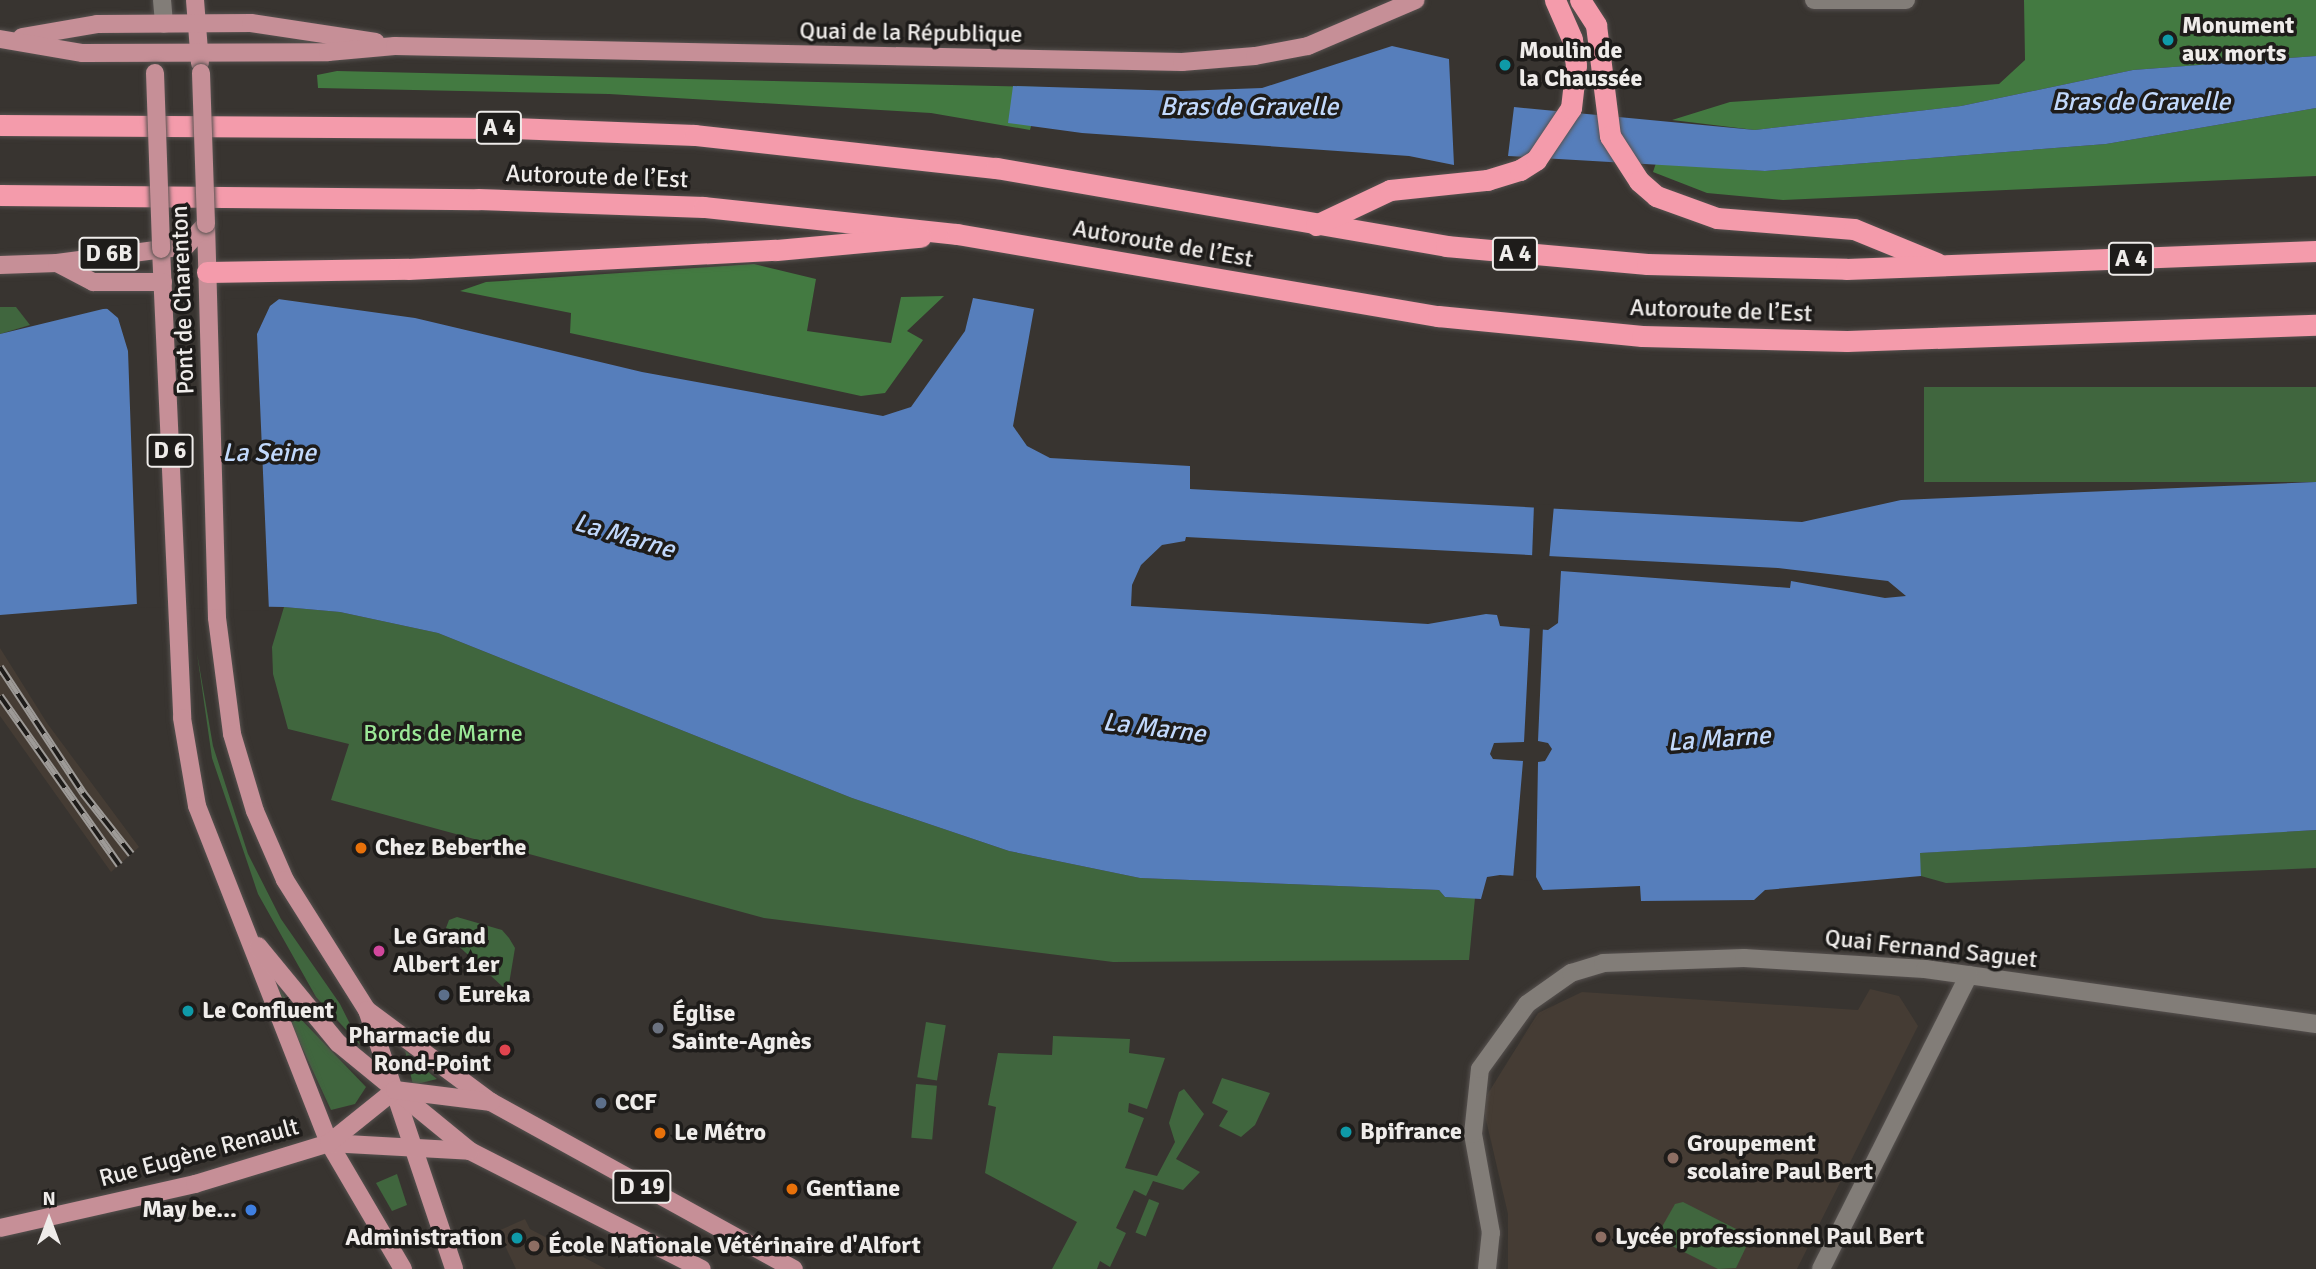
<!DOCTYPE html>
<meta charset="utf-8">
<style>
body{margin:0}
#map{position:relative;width:2316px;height:1269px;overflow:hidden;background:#383430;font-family:Signika,sans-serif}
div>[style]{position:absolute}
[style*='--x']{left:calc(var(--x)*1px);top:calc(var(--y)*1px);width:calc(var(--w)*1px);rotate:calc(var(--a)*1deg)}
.built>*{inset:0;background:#453c34}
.green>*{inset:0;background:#40663e;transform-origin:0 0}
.forest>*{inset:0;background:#437a41}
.water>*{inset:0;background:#567ebb}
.pier>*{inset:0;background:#383430}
.roads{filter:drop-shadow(0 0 2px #56514f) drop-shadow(0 0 2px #56514f)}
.minor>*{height:18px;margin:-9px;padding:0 9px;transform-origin:9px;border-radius:9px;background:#827d78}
.major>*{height:18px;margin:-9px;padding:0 9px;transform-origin:9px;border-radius:9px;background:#c68f97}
.highway>*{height:21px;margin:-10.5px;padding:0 10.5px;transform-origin:10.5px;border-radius:10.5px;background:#f49bab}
.rail>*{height:8px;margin-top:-4px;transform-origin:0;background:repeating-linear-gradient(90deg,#1e1c1a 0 16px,#9d9a97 0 32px);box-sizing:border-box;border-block:2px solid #9d9a97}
.bridges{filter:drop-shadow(0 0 2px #56514f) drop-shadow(0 0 2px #56514f)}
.major-bridge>*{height:18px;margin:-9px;padding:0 9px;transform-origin:9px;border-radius:9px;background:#c68f97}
.dots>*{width:19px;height:19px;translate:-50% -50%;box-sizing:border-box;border:4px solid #1e1c1a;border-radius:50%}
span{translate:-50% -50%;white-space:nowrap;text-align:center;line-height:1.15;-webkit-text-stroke:7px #1e1c1a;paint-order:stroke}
.shield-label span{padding:2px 5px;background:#1e1c1a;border:2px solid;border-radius:5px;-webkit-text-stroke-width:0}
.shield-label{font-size:23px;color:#efecea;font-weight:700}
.poi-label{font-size:24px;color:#efecea;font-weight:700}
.left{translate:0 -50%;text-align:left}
.right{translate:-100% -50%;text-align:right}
.street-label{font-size:24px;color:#efecea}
.park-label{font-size:24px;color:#9be897}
.water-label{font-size:26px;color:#c2d9fc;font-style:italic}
.north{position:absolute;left:14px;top:1185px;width:70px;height:70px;-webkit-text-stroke:5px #1e1c1a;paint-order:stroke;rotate:0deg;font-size:19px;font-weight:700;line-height:28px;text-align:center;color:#efecea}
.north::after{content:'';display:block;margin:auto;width:24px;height:32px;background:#efecea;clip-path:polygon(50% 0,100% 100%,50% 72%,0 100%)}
</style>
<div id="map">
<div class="built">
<div style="clip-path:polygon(0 648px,47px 723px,139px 847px,111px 872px,0 716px)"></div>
<div style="clip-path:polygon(1870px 989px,1899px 996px,1918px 1026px,1797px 1269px,1508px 1269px,1508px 1214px,1482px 1103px,1538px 1013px,1582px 992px,1858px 1010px)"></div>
<div style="clip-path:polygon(525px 1219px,530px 1229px,606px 1269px,516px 1269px,498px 1231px)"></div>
</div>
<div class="green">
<div style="clip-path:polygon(0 307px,16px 307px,30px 325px,0 334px)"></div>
<div style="left:2316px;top:387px;width:95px;height:392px;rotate:90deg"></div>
<div style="clip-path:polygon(284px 607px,340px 612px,438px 633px,852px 798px,1009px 851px,1140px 878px,1439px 890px,1445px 897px,1475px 898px,1469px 960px,1113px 962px,764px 918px,331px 800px,349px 744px,288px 729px,273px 674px,272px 647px)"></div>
<div style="clip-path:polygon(197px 653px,213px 746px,248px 854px,281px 919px,340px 1004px,361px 1046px,316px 997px,258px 894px,212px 758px)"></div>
<div style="clip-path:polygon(2316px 830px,2316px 868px,1946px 883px,1921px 876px,1919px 853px)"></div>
<div style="clip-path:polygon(457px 917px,502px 930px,509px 938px,515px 948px,509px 984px,503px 987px,453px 941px,446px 928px,449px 920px)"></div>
<div style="clip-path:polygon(262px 961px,295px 1013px,366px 1087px,355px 1104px,331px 1110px)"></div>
<div style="left:926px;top:1022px;width:20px;height:56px;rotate:9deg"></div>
<div style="clip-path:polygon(1053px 1036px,1130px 1039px,1129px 1053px,1165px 1058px,1147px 1109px,1129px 1103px,1128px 1112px,1144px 1118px,1125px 1168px,1157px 1176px,1175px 1142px,1169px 1123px,1179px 1092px,1184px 1089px,1204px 1114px,1176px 1159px,1200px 1172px,1183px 1190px,1153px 1181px,1146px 1196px,1134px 1190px,1116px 1228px,1126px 1233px,1110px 1267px,1100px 1261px,1097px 1269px,1052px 1269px,1077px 1222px,985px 1173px,996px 1107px,988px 1105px,998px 1053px,1052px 1055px)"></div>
<div style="clip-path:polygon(405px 1050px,421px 1066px,437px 1079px,413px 1085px)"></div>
<div style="clip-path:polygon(1222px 1078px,1270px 1093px,1255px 1125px,1241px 1137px,1219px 1126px,1228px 1111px,1212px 1103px)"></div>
<div style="left:916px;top:1084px;width:21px;height:54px;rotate:5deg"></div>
<div style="clip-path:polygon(397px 1174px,407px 1205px,392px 1211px,376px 1183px)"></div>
<div style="left:1149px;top:1199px;width:11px;height:36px;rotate:22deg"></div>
<div style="clip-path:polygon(1683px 1202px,1744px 1233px,1748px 1243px,1736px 1268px,1718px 1269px,1660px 1240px,1659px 1232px,1675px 1204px)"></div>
</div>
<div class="forest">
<div style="clip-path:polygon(2024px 0,2316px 0,2316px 56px,2133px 70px,1961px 106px,1755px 130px,1672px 120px,1730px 102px,1999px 84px,2025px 60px)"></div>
<div style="clip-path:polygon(337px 71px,1042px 87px,1030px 130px,931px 113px,609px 94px,318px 88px,317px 75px)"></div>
<div style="clip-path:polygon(2316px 108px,2316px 176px,1783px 200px,1707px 193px,1653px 172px,1656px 163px,1765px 171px,2106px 144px)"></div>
<div style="clip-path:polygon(754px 264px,816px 279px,807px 331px,891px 343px,901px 297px,944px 296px,907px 331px,923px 340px,885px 393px,861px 396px,570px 333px,571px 313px,460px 291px,486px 282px)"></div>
</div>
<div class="water">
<div style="clip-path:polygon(1392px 46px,1449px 59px,1454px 165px,1409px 156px,1082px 133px,1008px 123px,1013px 86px,1181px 91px,1262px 88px)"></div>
<div style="clip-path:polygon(2316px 56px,2316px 108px,2106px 144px,1765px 171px,1508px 156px,1514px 107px,1755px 130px,1961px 106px,2133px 70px)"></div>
<div style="clip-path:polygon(evenodd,973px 298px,1034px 309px,1013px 426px,1027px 446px,1050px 458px,1190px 466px,1190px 489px,1802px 522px,1901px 500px,2316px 482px,2316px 830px,1920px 853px,1921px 876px,1765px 890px,1754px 900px,1641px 901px,1640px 886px,1543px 890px,1536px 877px,1500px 875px,1487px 877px,1481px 899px,1445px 897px,1439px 890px,1140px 878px,1009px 851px,852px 798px,438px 633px,340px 612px,284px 607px,136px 604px,0 615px,0 334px,103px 309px,278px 299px,415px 318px,642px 372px,883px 416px,911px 407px,965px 331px,973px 298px,1186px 537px,1778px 568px,1888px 581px,1906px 596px,1885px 598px,1791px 581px,1790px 588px,1561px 571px,1558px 623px,1548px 630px,1500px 626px,1497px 615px,1486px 614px,1428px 624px,1131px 606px,1132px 585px,1141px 565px,1162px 545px,1185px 541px,1186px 537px)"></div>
</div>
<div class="pier">
<div style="clip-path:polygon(283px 296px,270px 306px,257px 334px,269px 611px,137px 607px,128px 351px,118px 318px,104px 306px)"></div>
<div style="clip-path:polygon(1534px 504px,1554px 505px,1549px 560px,1532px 559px)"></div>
<div style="clip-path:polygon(1530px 625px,1543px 626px,1538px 741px,1548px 743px,1552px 749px,1545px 761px,1538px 762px,1536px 881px,1513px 879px,1523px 761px,1493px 759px,1490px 754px,1494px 743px,1524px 742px)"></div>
</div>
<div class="roads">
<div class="minor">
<div style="--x:162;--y:0;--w:24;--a:85"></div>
<div style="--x:1814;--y:0;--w:92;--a:0"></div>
<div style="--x:1487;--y:1269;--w:36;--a:-84"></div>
<div style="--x:1491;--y:1233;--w:101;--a:-100.3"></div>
<div style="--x:1473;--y:1134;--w:65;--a:-83.9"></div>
<div style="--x:1480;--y:1069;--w:80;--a:-54.1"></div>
<div style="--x:1527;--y:1004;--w:54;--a:-35.2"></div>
<div style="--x:1571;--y:973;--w:34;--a:-17"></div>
<div style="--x:1603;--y:963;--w:141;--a:-2"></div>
<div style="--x:1744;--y:958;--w:181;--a:3.5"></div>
<div style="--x:1925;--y:969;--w:395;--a:8"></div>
<div style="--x:1821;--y:1269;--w:329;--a:-63.3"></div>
</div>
<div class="major">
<div style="--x:195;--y:0;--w:63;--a:85.5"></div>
<div style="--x:22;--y:37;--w:76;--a:-9.8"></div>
<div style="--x:97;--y:24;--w:154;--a:-0.4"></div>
<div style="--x:251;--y:23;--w:126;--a:8.6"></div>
<div style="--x:0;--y:39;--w:84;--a:9.6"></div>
<div style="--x:83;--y:53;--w:245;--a:-0.2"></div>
<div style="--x:328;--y:52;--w:67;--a:-5.1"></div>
<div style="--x:395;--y:46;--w:787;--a:1.16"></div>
<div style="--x:1182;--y:62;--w:73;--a:-4.7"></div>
<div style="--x:1255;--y:56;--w:54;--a:-10.7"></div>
<div style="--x:1308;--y:46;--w:117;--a:-23.1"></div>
<div style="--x:206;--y:224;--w:394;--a:88.4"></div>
<div style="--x:217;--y:618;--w:117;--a:82.6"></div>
<div style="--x:232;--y:734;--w:80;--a:73.4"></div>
<div style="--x:255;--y:811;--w:75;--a:66.5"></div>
<div style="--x:285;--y:880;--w:154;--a:57.8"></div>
<div style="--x:367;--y:1010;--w:273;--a:71.4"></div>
<div style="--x:161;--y:249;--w:469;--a:87.4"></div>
<div style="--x:182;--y:718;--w:89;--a:80.3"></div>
<div style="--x:197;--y:806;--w:362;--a:68.6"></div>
<div style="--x:329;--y:1143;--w:146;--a:59.6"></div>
<div style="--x:57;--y:263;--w:41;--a:27.8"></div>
<div style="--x:93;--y:282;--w:70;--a:0"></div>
<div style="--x:0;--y:265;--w:57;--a:-2"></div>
<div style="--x:57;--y:263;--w:130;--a:-7.5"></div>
<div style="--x:186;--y:246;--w:30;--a:-48"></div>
<div style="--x:258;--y:946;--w:126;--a:50.5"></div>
<div style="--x:338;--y:1043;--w:171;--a:39.3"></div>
<div style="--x:470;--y:1151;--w:260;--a:27"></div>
<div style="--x:367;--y:1010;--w:154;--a:36.6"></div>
<div style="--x:491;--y:1102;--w:346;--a:28.9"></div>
<div style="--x:329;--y:1143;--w:141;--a:3.2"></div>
<div style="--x:0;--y:1228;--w:200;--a:-12.7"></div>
<div style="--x:195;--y:1184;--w:140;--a:-17"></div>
<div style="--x:329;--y:1143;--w:85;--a:-38.8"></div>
<div style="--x:395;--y:1090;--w:97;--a:7.1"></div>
</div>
<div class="highway">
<div style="--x:1580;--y:0;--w:30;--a:57"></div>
<div style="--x:1596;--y:25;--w:112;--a:82.8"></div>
<div style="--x:1610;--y:136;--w:54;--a:57.2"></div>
<div style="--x:1639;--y:181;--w:23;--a:41"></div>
<div style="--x:1656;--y:196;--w:65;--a:19.8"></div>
<div style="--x:1717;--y:218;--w:137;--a:4.6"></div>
<div style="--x:1854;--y:229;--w:90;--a:22.3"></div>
<div style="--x:0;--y:125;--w:513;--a:0.34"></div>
<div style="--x:513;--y:128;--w:182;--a:2.2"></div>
<div style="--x:695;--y:135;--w:303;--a:6.3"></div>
<div style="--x:996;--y:168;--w:457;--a:9.8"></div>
<div style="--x:1446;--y:246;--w:202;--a:5.1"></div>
<div style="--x:1647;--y:264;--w:199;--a:1.4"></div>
<div style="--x:1846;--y:269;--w:470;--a:-2.2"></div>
<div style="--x:0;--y:195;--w:478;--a:0.5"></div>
<div style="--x:478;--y:199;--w:226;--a:2"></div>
<div style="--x:704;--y:207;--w:254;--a:6.1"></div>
<div style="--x:957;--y:234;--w:488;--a:9.7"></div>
<div style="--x:1438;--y:316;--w:205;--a:5.6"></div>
<div style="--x:1642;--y:336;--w:205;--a:1.4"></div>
<div style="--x:1847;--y:341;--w:469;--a:-2"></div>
<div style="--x:1316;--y:225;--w:82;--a:-25.3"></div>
<div style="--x:1390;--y:190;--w:98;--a:-5.9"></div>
<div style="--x:1487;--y:180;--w:34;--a:-17"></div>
<div style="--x:1520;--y:170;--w:19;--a:-32"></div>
<div style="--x:1536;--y:160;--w:63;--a:-56.1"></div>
<div style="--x:1571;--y:108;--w:43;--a:-83.4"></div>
<div style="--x:1576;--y:65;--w:26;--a:-99"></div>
<div style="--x:1572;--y:39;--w:43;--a:-113.6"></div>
<div style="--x:207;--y:272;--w:201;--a:-0.9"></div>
<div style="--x:408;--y:269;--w:368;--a:-3"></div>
<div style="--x:776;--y:250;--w:145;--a:-5.2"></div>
</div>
</div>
<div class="rail">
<div style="--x:0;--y:667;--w:151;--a:56.6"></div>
<div style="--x:83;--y:793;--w:78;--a:51.8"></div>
<div style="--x:0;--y:696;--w:207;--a:54.8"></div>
</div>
<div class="bridges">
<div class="major-bridge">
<div style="--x:155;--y:73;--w:176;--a:88"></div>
<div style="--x:201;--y:73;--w:151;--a:88.1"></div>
</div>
</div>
<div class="dots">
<div style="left:2168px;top:40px;background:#0f9aa8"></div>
<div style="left:1505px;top:65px;background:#0f9aa8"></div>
<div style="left:361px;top:848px;background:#e8710a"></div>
<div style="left:379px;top:951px;background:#d1479c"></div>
<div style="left:444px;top:995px;background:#5c6f8a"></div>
<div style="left:188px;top:1011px;background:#0f9aa8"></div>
<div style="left:658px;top:1028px;background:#6b7280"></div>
<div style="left:505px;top:1050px;background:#e0444e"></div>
<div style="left:601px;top:1103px;background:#5c6f8a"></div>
<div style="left:1346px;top:1132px;background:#0f9aa8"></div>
<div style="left:660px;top:1133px;background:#e8710a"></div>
<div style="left:1673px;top:1158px;background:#8d6e63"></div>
<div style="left:792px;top:1189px;background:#e8710a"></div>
<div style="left:251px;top:1210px;background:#3f7fe0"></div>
<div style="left:1601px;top:1237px;background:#8d6e63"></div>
<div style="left:517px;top:1238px;background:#0f9aa8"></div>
<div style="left:534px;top:1246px;background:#8d6e63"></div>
</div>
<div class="shield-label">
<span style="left:499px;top:128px">A 4</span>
<span style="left:109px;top:254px">D 6B</span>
<span style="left:1515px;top:254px">A 4</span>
<span style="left:2131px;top:259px">A 4</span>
<span style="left:170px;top:451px">D 6</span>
<span style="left:642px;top:1187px">D 19</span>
</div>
<div class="poi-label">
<span class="left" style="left:2182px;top:40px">Monument<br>aux morts</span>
<span class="left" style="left:1519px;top:65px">Moulin de<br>la Chaussée</span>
<span class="left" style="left:375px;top:848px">Chez Beberthe</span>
<span class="left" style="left:393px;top:951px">Le Grand<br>Albert 1er</span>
<span class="left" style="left:458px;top:995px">Eureka</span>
<span class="left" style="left:202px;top:1011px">Le Confluent</span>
<span class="left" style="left:672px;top:1028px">Église<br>Sainte-Agnès</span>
<span class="right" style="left:491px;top:1050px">Pharmacie du<br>Rond-Point</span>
<span class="left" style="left:615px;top:1103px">CCF</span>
<span class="left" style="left:1360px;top:1132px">Bpifrance</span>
<span class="left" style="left:674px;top:1133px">Le Métro</span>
<span class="left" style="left:1687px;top:1158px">Groupement<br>scolaire Paul Bert</span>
<span class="left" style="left:806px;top:1189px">Gentiane</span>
<span class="right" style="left:237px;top:1210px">May be…</span>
<span class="left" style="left:1615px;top:1237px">Lycée professionnel Paul Bert</span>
<span class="right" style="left:503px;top:1238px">Administration</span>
<span class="left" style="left:548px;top:1246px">École Nationale Vétérinaire d'Alfort</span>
</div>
<div class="street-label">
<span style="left:911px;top:33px;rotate:1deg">Quai de la République</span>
<span style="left:597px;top:177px;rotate:2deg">Autoroute de l’Est</span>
<span style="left:1163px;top:244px;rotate:10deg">Autoroute de l’Est</span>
<span style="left:183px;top:300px;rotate:-92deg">Pont de Charenton</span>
<span style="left:1721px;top:311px;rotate:2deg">Autoroute de l’Est</span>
<span style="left:1931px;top:949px;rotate:6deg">Quai Fernand Saguet</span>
<span style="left:199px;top:1153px;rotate:-15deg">Rue Eugène Renault</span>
</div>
<div class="park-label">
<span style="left:443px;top:734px">Bords de Marne</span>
</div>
<div class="water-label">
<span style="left:2141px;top:103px">Bras de Gravelle</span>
<span style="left:1249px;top:108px">Bras de Gravelle</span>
<span style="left:269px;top:454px">La Seine</span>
<span style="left:624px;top:537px;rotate:16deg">La Marne</span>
<span style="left:1154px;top:729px;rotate:7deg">La Marne</span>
<span style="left:1719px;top:740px;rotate:-4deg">La Marne</span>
</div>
<div class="north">N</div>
</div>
